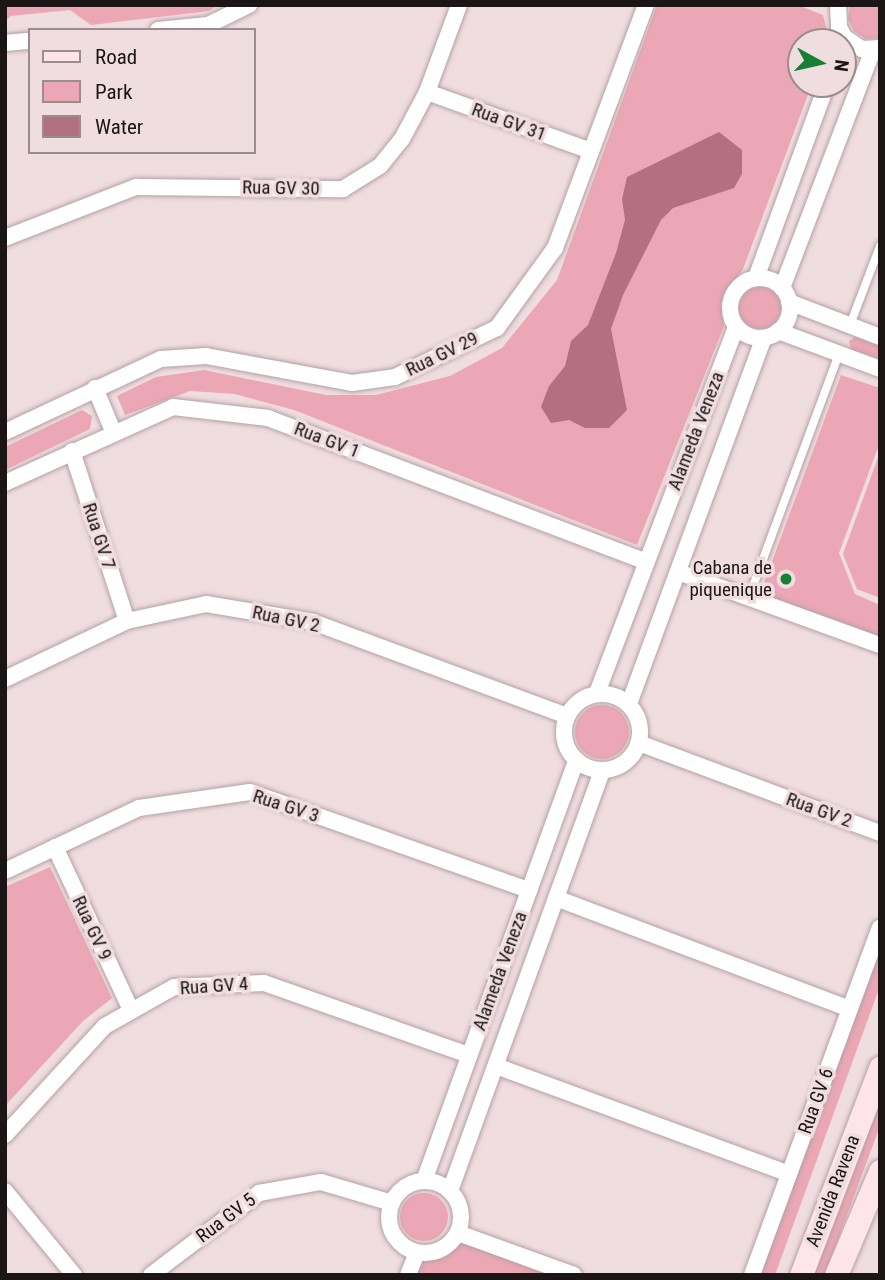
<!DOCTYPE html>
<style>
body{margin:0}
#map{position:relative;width:885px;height:1280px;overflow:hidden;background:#f0dde0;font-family:"Roboto Condensed",sans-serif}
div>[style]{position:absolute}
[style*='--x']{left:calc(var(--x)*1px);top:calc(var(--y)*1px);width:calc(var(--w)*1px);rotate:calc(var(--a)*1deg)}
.green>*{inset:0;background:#eba7b5}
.round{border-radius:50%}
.water>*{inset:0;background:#b3707e}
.roads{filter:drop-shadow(0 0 2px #b4a1a5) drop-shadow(0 0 2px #b4a1a5)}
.lane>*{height:8px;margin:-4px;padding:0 4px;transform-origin:4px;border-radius:4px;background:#fff}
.street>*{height:16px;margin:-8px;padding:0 8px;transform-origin:8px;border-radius:8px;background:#fff}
.street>.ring{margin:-8px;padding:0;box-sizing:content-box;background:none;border:16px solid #fff;border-radius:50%}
.secondary>*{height:23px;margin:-11.5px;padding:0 11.5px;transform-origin:11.5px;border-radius:11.5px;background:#fee5ea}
.dots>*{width:19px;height:19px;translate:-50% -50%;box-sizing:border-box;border:4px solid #f0dde0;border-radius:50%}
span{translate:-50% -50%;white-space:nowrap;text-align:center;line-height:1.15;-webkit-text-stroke:7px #f0dde0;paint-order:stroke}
.street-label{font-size:19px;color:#1b1516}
.poi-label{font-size:19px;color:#1b1516}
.right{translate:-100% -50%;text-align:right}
.frame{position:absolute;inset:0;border:7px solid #1b1516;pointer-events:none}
.legend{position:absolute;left:28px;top:28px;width:228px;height:126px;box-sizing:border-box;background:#f0dde0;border:2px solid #9b8d8f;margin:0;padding:9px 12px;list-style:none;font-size:21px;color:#1b1516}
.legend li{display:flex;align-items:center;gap:14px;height:35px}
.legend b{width:35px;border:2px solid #9b8d8f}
.north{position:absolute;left:787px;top:28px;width:70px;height:70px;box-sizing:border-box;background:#f0dde0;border:2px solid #9b8d8f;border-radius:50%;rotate:98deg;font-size:19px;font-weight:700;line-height:28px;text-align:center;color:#1b1516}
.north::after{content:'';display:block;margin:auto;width:24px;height:32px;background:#177f34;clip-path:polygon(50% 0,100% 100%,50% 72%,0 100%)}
</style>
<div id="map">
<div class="green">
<div style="clip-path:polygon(5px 5px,218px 5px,209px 11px,91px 25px,70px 10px,11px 16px,5px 21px)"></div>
<div style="clip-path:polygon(657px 5px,798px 5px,823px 15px,829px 37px,827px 42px,801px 42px,801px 84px,812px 84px,743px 269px,721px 303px,724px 326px,637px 545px,294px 410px,235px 394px,190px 391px,125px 415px,117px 396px,156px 377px,204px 370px,326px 395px,376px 395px,450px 376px,502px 348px,557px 280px)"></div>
<div style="clip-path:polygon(850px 5px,880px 5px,880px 38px,866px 39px,854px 31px,848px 19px)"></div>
<div class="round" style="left:739px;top:287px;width:42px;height:42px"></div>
<div style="clip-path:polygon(855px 337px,880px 346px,880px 359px,851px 349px,849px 341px)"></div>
<div style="clip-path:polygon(841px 375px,880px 388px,880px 442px,839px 553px,855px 594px,880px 605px,880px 639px,760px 594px)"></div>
<div style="clip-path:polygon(82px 410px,92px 416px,90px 429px,5px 470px,5px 447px)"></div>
<div style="clip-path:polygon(880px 452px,880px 598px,857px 589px,843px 554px)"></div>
<div class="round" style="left:575px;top:705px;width:54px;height:54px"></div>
<div style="clip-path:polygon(50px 867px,112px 998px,83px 1021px,5px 1106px,5px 887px)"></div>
<div style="clip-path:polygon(880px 946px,880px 986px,775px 1275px,758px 1275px)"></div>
<div style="clip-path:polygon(880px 1095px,880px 1126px,828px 1266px,824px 1275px,813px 1275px)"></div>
<div class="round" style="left:400px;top:1193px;width:48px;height:48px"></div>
<div style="clip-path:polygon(462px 1242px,548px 1275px,417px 1275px,421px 1261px,442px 1257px)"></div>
</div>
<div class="water">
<div style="clip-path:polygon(719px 132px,742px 150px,742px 174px,734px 188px,673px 208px,661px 220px,623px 295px,611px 329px,627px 410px,609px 428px,585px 428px,569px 420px,551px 423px,541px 407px,549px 386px,565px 366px,571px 341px,588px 325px,616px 253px,625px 220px,622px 199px,627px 177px)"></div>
</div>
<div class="roads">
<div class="lane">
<div style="--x:850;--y:325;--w:85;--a:-69.2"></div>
<div style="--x:749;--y:597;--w:259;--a:-69.7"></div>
</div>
<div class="street">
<div style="--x:838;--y:5;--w:22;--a:87"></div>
<div style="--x:839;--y:27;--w:11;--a:63"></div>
<div style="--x:844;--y:37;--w:22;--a:34"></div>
<div style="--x:862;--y:49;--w:18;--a:-3"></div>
<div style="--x:158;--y:30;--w:50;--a:-5.7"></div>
<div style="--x:208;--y:25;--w:46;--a:-26"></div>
<div style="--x:5;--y:43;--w:25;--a:-5"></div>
<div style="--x:427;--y:92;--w:174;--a:19.8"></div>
<div style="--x:5;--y:238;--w:141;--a:-21.3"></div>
<div style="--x:136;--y:187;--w:207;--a:0.6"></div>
<div style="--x:343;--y:189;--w:44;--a:-31.9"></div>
<div style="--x:380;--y:166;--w:35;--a:-51"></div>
<div style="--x:402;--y:139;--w:53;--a:-62"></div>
<div style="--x:427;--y:92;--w:93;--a:-69.8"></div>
<div style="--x:756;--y:278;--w:207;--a:-69.9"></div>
<div class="ring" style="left:730px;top:278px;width:44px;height:44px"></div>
<div style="--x:782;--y:288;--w:255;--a:-69.1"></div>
<div style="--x:789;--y:302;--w:97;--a:21"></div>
<div style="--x:778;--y:331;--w:109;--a:20.4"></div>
<div style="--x:95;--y:388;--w:47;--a:67.3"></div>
<div style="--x:5;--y:432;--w:172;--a:-25.1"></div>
<div style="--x:161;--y:359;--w:45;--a:-3.8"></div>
<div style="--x:206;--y:356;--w:148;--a:10.5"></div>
<div style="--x:352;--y:383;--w:43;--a:-7.9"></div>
<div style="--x:395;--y:377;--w:113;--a:-25.7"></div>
<div style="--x:497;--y:328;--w:99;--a:-54.1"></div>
<div style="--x:555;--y:248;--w:259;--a:-69.5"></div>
<div style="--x:72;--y:451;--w:179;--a:72.1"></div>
<div style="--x:5;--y:483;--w:184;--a:-24.3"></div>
<div style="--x:173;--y:407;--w:96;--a:6.6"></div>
<div style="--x:268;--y:418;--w:405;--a:20.8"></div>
<div style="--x:678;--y:572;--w:215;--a:19.9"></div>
<div style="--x:5;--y:679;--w:135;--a:-25.4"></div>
<div style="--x:127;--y:621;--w:81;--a:-12.1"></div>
<div style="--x:206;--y:604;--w:109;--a:9.5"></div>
<div style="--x:313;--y:622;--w:271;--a:20.3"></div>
<div style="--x:597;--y:693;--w:392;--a:-69.2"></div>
<div class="ring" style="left:564px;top:694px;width:60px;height:60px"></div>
<div style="--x:629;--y:704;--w:390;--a:-69.8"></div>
<div style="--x:639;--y:743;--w:257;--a:20.5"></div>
<div style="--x:55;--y:847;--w:178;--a:65"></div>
<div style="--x:5;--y:871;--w:148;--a:-25.2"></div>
<div style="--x:139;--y:808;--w:112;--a:-8.2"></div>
<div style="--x:250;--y:792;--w:296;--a:19.4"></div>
<div style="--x:556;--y:898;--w:314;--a:20.7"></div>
<div style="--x:496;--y:1066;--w:312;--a:20.2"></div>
<div style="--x:5;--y:1135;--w:148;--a:-47.5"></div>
<div style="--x:105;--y:1026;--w:79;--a:-29.5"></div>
<div style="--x:174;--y:987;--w:90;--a:-2.5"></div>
<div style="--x:264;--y:983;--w:217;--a:19.4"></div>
<div class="ring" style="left:389px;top:1181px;width:56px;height:56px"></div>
<div style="--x:424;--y:1181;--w:448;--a:-70.1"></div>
<div style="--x:5;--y:1191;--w:109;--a:50.6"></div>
<div style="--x:450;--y:1191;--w:447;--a:-70.1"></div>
<div style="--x:458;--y:1233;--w:123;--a:19.9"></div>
<div style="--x:151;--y:1275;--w:136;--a:-37.2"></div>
<div style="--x:259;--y:1193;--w:63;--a:-10.1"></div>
<div style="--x:321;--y:1182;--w:74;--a:16.5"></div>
<div style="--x:408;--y:1275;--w:24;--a:-68"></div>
<div style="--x:752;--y:1275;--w:370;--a:-69.8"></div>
</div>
<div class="secondary">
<div style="--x:801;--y:1275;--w:222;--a:-69.1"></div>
<div style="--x:836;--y:1275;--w:113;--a:-67.1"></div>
</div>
</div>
<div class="dots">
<div style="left:786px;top:579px;background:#177f34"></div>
</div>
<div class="street-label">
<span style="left:509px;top:122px;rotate:20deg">Rua GV 31</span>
<span style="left:281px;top:188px;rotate:1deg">Rua GV 30</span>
<span style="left:442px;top:354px;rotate:-26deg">Rua GV 29</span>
<span style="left:696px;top:431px;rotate:-69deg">Alameda Veneza</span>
<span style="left:327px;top:440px;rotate:21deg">Rua GV 1</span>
<span style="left:99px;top:536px;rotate:72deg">Rua GV 7</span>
<span style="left:286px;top:619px;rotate:12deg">Rua GV 2</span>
<span style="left:286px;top:806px;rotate:18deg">Rua GV 3</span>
<span style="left:819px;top:810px;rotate:20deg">Rua GV 2</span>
<span style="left:92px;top:928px;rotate:65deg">Rua GV 9</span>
<span style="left:500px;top:971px;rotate:-70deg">Alameda Veneza</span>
<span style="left:214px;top:986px;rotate:-4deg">Rua GV 4</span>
<span style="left:816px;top:1101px;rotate:-70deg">Rua GV 6</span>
<span style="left:833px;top:1191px;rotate:-69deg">Avenida Ravena</span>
<span style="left:226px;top:1218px;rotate:-37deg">Rua GV 5</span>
</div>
<div class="poi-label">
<span class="right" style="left:772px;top:579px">Cabana de<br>piquenique</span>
</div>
<div class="frame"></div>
<ul class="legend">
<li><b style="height:9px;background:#fee5ea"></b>Road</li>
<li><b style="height:19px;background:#eba7b5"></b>Park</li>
<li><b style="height:19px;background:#b3707e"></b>Water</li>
</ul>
<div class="north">N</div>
</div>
